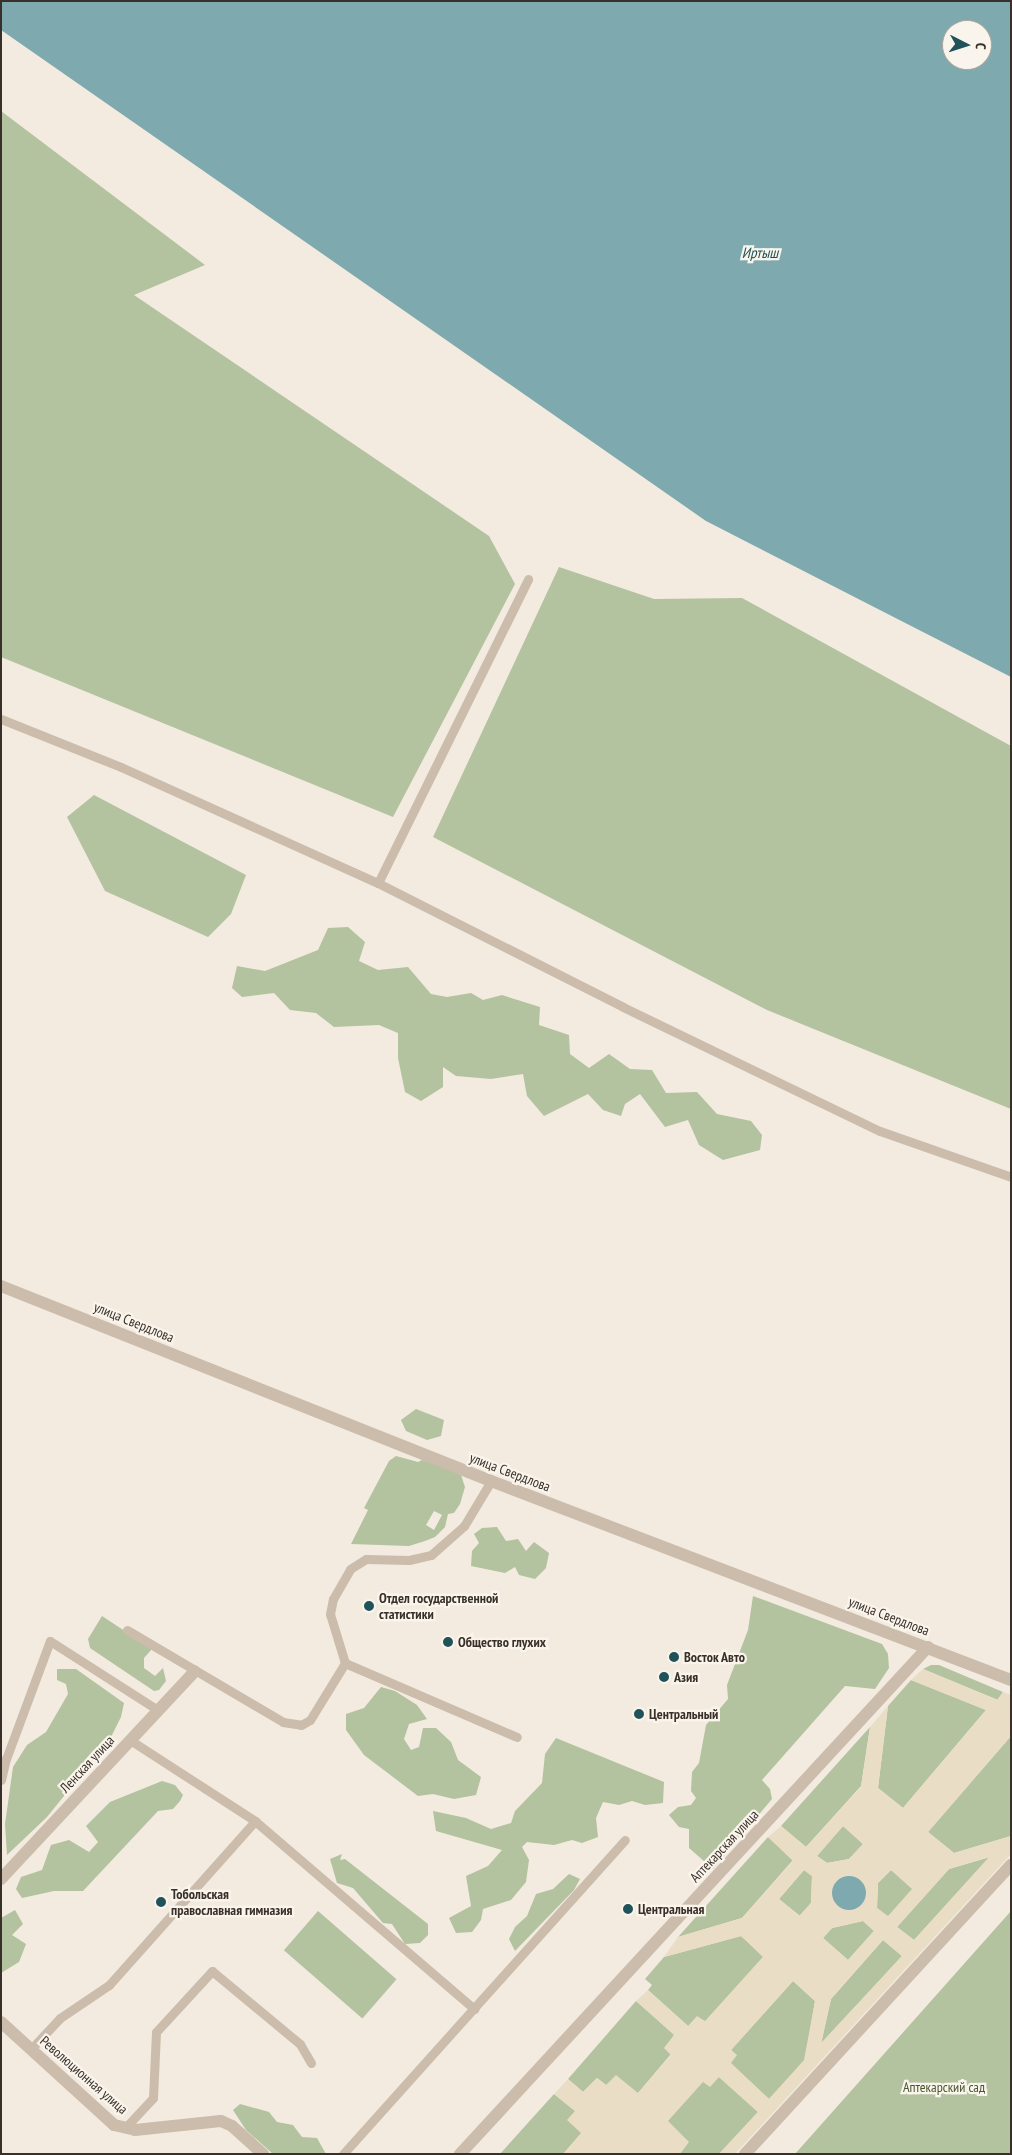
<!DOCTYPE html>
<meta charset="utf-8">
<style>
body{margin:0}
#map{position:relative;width:1012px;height:2155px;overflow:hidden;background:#f3ebdf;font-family:"PT Sans Narrow",sans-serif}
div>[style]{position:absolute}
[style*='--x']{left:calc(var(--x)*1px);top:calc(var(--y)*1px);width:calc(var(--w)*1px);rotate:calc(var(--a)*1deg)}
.green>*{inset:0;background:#b3c29f;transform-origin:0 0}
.plaza>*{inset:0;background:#eaddc6}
.water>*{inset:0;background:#7eaaaf}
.round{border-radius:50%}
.lane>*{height:9px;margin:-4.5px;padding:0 4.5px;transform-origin:4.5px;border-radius:4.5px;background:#cbbcab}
.street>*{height:12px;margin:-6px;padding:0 6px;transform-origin:6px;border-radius:6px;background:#cbbcab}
.dots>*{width:14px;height:14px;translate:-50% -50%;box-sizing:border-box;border:2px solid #faf5ec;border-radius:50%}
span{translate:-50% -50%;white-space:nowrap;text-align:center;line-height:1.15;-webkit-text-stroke:4.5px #faf5ec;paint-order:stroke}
.street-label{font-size:14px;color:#39302a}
.poi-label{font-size:14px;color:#39302a;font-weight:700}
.left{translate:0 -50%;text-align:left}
.park-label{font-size:14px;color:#45572e}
.water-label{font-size:15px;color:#20525a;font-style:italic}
.frame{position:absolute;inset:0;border:2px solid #39302a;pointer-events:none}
.north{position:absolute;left:942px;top:20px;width:50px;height:50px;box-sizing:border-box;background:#faf5ec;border:1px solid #ada69e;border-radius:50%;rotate:95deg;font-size:14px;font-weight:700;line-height:20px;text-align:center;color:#39302a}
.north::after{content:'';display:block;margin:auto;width:18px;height:22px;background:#20525a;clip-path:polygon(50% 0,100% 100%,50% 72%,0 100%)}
</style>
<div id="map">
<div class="green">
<div style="clip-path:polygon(1px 111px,205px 265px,134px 295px,489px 536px,515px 584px,393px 817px,1px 657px)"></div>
<div style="clip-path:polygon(559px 567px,654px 599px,742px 598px,1011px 746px,1011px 1109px,767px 1010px,433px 837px)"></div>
<div style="clip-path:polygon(94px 795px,246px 875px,231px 914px,208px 937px,105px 891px,67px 817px)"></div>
<div style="clip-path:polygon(348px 927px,365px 942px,359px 961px,378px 970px,408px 967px,431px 994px,447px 997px,471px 993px,483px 1000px,502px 995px,540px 1007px,539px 1025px,569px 1035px,570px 1054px,589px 1068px,609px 1054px,630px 1069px,652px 1070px,666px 1093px,697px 1092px,717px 1114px,751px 1121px,762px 1135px,760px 1150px,723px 1160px,699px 1145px,688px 1120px,665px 1127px,640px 1094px,625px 1104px,621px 1116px,603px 1110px,588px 1094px,544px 1116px,527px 1096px,523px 1074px,491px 1079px,456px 1076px,443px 1067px,443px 1087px,421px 1101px,405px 1092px,398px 1058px,398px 1033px,379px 1025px,334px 1027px,316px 1013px,290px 1010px,274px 993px,242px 997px,232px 988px,237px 966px,265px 971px,318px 950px,328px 928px)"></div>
<div style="clip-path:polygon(416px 1409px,444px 1420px,441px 1436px,427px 1440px,406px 1431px,401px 1420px)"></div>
<div style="clip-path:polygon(evenodd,396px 1456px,418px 1462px,422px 1460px,460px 1472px,465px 1487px,460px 1504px,454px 1513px,448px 1514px,445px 1527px,435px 1537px,425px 1541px,409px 1546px,351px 1544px,368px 1510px,364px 1508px,389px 1461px,396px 1456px,434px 1511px,442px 1515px,434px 1530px,426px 1525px,434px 1511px)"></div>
<div style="clip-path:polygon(497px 1527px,506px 1541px,518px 1539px,526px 1551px,534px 1542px,549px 1553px,546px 1568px,535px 1579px,519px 1575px,515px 1567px,505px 1573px,471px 1566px,472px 1551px,479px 1543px,474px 1534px,482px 1528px)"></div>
<div style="clip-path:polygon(753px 1596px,882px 1644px,888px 1654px,889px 1668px,875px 1689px,845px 1686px,762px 1780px,770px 1789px,772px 1799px,713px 1869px,689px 1848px,689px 1829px,679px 1827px,669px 1815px,678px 1807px,691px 1805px,696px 1798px,691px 1791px,692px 1772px,699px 1763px,706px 1725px,728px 1699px,727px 1685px,748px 1630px)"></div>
<div style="clip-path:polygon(102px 1616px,152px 1649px,144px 1658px,144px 1668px,155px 1676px,163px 1668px,166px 1681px,159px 1690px,154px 1691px,90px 1648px,88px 1639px)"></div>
<div style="clip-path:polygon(931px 1665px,939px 1665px,1003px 1692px,998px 1700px,923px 1669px)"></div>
<div style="clip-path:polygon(57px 1669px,76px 1669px,124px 1703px,121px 1717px,110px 1739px,47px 1817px,7px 1855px,5px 1824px,13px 1767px,27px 1745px,46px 1732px,68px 1694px,66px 1684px,57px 1680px)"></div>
<div style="clip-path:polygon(911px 1680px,986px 1710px,903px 1808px,878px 1788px,888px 1706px)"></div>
<div style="clip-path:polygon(381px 1687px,395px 1691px,417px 1705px,427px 1719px,409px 1724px,404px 1739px,411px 1750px,419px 1747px,423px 1728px,436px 1728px,451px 1742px,458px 1760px,481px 1777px,476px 1795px,454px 1799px,433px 1794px,418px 1796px,364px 1755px,346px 1730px,346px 1714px,364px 1708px)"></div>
<div style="clip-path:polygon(870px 1727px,861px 1786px,806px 1847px,781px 1826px)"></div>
<div style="clip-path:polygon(1011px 1736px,1011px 1836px,954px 1853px,928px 1832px)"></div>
<div style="clip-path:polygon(556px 1738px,664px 1782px,663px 1803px,645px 1805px,632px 1801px,619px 1805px,603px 1802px,596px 1818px,598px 1837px,582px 1843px,572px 1840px,554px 1845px,527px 1842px,522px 1847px,529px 1860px,526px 1882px,511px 1900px,483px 1909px,481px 1920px,472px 1932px,456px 1933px,449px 1918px,471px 1906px,466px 1876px,488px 1866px,502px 1850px,436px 1831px,433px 1811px,466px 1818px,491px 1829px,511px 1823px,515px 1811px,542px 1783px,545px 1754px)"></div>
<div style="clip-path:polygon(162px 1781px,175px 1785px,183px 1795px,180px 1801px,173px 1809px,158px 1811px,83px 1891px,54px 1891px,22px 1898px,16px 1889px,21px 1877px,42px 1870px,51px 1845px,69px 1840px,89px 1852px,98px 1842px,86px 1826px,110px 1802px)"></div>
<div style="clip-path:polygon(843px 1826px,863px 1844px,849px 1859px,827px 1863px,817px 1856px)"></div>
<div style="clip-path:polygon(768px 1837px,793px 1860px,742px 1918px,678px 1937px)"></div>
<div style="clip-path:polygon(342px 1854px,340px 1860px,345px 1859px,428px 1924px,428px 1935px,420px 1943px,405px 1944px,392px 1924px,383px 1923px,353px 1888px,337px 1883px,330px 1859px)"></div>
<div style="clip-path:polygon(990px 1857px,914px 1940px,897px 1927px,949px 1869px)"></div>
<div style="clip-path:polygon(804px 1870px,812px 1876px,811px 1903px,800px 1916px,779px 1899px)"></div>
<div style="clip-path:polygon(891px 1870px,913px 1889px,888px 1917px,877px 1908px,878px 1883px)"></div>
<div style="clip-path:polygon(569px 1874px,580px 1879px,574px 1890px,515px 1951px,509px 1939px,515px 1927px,527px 1916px,536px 1894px,553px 1889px)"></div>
<div style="clip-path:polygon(15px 1910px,23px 1924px,12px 1935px,26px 1944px,19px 1962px,1px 1973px,1px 1918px)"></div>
<div style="left:318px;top:1911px;width:104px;height:52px;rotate:41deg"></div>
<div style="clip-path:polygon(1011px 1911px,1011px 2154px,795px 2154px)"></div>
<div style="clip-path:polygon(863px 1921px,874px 1931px,848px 1960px,823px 1938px,832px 1928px)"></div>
<div style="clip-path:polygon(741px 1936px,764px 1956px,705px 2022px,688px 2026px,648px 1990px,652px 1985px,645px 1979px,664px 1957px)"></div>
<div style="clip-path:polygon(883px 1940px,902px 1956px,821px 2044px,831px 1999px)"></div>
<div style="clip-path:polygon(793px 1981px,815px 2001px,805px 2060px,769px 2099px,730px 2063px,736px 2055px,731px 2050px)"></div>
<div style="clip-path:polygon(636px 2001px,674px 2034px,671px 2054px,638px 2093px,606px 2085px,597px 2078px,583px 2092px,568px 2079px)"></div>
<div style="clip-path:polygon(719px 2077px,758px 2112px,719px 2154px,680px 2154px,667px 2121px,703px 2081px)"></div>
<div style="clip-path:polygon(554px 2094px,575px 2111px,582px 2133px,563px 2154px,500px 2154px)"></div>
<div style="clip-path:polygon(240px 2104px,269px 2112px,277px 2122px,293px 2125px,302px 2137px,317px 2138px,326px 2154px,273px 2154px,246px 2130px,233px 2110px)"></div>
</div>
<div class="plaza">
<div style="clip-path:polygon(evenodd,923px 1669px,997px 1700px,1003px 1692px,1011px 1695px,1011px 1736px,928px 1832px,954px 1853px,1011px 1836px,1011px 1854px,735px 2154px,719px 2154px,758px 2112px,719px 2077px,710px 2087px,703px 2082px,668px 2121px,689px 2142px,680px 2154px,563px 2154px,581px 2133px,567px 2120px,575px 2111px,554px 2094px,568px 2079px,583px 2092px,597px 2078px,606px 2085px,616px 2075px,638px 2093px,671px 2055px,664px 2048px,674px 2035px,636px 2001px,648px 1990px,688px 2026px,697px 2016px,705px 2021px,763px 1957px,741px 1936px,664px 1957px,678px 1937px,742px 1918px,793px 1861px,768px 1837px,781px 1826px,806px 1847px,861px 1787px,870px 1727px,888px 1706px,878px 1788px,903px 1808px,986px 1710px,911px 1680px,923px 1669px,843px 1826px,863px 1844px,849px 1859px,827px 1863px,817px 1856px,843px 1826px,923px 1669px,989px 1857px,914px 1940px,897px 1927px,949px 1869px,989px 1857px,923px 1669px,804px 1870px,812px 1876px,811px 1903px,799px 1916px,779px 1899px,804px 1870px,923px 1669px,891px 1870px,912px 1889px,888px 1916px,877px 1908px,878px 1883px,891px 1870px,923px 1669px,863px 1921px,874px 1931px,848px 1960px,823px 1938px,832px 1928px,863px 1921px,923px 1669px,883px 1940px,902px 1956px,821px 2043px,831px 1999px,883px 1940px,923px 1669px,793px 1981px,815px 2001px,804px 2060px,769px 2099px,731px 2063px,737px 2055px,731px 2050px,793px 1981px)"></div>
</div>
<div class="water">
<div style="clip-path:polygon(evenodd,1px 1px,1011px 1px,1011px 677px,706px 521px,1px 30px,1px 1px,952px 30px,982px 30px,982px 60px,952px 60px,952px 30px)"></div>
<div class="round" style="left:832px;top:1876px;width:34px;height:34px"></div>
</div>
<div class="lane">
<div style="--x:1;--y:719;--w:129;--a:21.8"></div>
<div style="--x:121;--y:767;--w:282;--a:24.3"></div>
<div style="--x:378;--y:883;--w:275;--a:26.8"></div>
<div style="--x:623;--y:1007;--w:285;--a:25.8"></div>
<div style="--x:880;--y:1131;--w:139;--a:19.3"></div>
<div style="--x:378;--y:883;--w:339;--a:-63.7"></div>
<div style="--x:127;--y:1630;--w:181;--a:30.5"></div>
<div style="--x:283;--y:1722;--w:18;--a:9"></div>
<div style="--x:301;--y:1725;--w:10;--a:-29"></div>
<div style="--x:310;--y:1720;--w:67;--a:-58.4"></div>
<div style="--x:345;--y:1663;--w:51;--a:-107"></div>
<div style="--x:330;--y:1614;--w:15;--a:-79"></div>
<div style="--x:333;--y:1599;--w:34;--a:-60"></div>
<div style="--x:350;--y:1569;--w:19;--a:-32"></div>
<div style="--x:366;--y:1559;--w:43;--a:1.3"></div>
<div style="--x:409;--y:1560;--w:23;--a:-13"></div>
<div style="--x:431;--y:1555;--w:44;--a:-41.3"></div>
<div style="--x:464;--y:1526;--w:52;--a:-59"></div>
<div style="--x:345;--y:1663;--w:187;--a:23.3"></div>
<div style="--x:130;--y:1740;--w:149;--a:32.9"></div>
<div style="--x:255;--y:1821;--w:289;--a:40.6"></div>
<div style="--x:1;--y:1780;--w:22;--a:-77"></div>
<div style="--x:6;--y:1759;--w:126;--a:-69.6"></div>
<div style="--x:50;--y:1641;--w:128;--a:32.6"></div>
<div style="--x:31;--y:2049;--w:42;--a:-46.9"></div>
<div style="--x:60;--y:2018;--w:59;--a:-34"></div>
<div style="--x:109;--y:1985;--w:220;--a:-48.3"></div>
<div style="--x:125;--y:2128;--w:41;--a:-47"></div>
<div style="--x:153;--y:2098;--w:66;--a:-87.4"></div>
<div style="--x:156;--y:2032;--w:83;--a:-47.4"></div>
<div style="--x:212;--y:1971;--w:114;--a:39.7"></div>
<div style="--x:300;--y:2044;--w:22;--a:60"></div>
<div style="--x:343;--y:2154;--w:422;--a:-48.1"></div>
</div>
<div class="street">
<div style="--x:1;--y:1286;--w:527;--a:21.7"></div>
<div style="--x:491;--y:1481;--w:557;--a:20.94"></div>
<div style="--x:1;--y:1879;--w:284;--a:-47"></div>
<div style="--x:1;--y:2022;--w:153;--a:42.3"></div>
<div style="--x:114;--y:2125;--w:22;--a:13"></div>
<div style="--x:135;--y:2130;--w:86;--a:-6"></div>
<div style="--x:221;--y:2121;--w:12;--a:24"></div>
<div style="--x:232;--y:2126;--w:42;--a:42.1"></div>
<div style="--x:460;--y:2154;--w:690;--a:-47.29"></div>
<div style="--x:745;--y:2154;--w:393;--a:-47.4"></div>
</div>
<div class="dots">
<div style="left:369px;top:1606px;background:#20525a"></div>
<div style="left:448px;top:1642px;background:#20525a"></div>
<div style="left:674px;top:1657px;background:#20525a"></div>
<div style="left:664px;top:1677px;background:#20525a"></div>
<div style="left:639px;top:1714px;background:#20525a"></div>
<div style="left:161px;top:1902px;background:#20525a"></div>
<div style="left:628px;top:1909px;background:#20525a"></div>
</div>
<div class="street-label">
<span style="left:134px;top:1322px;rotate:22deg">улица Свердлова</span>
<span style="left:510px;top:1472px;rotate:21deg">улица Свердлова</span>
<span style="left:889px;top:1616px;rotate:21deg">улица Свердлова</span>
<span style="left:87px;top:1764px;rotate:-47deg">Ленская улица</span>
<span style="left:724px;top:1846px;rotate:-47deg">Аптекарская улица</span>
<span style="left:84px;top:2075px;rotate:41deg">Революционная улица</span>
</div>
<div class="poi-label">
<span class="left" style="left:379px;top:1606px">Отдел государственной<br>статистики</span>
<span class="left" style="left:458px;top:1642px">Общество глухих</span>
<span class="left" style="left:684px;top:1657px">Восток Авто</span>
<span class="left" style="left:674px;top:1677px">Азия</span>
<span class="left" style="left:649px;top:1714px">Центральный</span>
<span class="left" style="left:171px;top:1902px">Тобольская<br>православная гимназия</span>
<span class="left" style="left:638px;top:1909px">Центральная</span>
</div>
<div class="park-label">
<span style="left:944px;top:2087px">Аптекарский сад</span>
</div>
<div class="water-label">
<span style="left:760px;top:253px">Иртыш</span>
</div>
<div class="frame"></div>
<div class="north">С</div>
</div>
